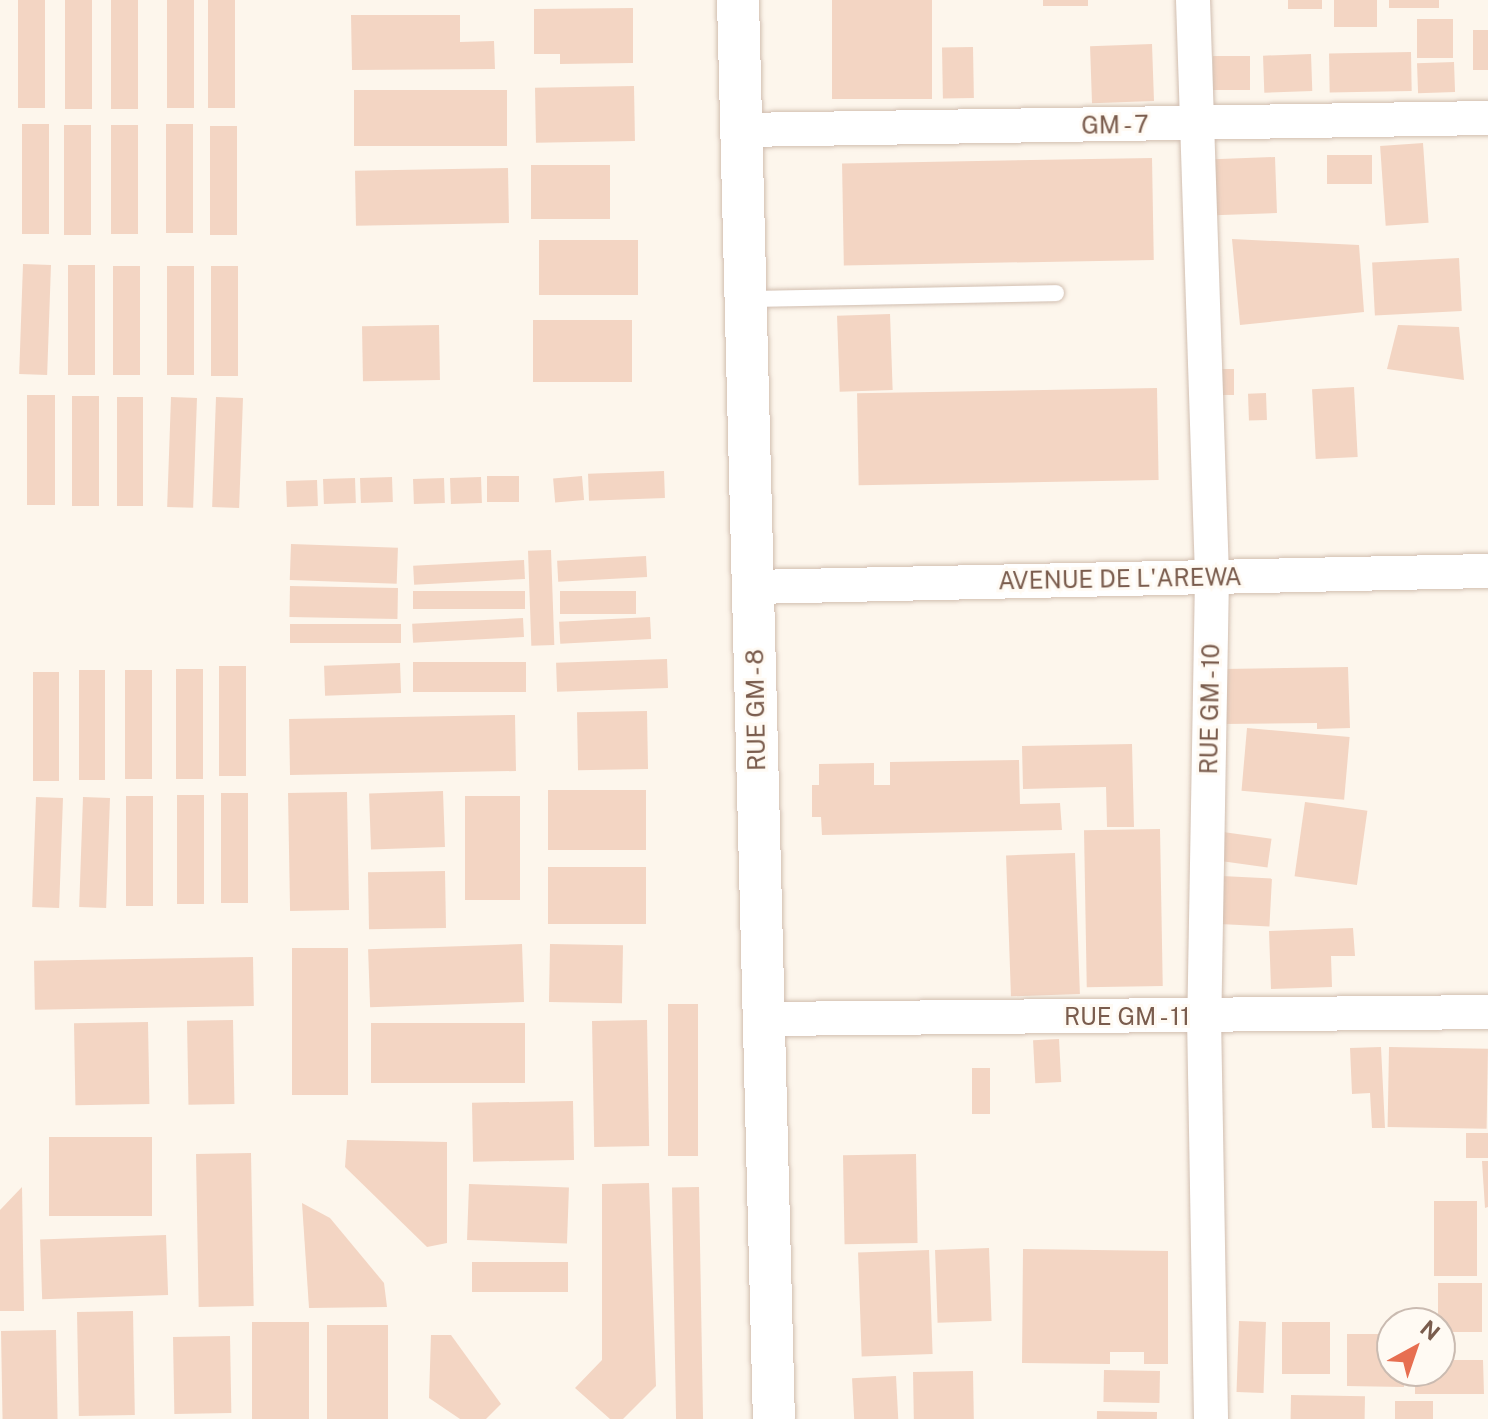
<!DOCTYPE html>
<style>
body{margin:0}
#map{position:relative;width:1488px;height:1419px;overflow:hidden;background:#fdf6ec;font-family:"Public Sans",sans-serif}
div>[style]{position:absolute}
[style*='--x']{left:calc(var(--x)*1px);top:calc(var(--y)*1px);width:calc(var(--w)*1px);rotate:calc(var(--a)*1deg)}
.building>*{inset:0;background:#f3d5c3;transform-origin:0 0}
.roads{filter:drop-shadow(0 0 2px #d1beb0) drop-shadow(0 0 2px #d1beb0)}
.service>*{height:16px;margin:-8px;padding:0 8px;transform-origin:8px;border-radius:8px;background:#fff}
.minor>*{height:34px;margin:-17px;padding:0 17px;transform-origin:17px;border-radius:17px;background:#fff}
.tertiary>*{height:42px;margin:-21px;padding:0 21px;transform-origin:21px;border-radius:21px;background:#fff}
span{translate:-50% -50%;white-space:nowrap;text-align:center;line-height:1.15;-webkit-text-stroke:6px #fffaf3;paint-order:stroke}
.street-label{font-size:24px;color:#7a5c4d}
.north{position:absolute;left:1376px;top:1307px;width:80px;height:80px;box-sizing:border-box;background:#fffaf3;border:2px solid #cabbb1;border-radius:50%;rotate:40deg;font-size:22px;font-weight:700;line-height:32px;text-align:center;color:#7a5c4d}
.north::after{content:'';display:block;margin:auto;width:28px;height:36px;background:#e76f51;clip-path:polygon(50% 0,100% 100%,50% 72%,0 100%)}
</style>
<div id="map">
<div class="building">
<div style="left:18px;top:0;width:27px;height:108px"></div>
<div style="left:65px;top:0;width:27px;height:109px"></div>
<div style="left:111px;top:0;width:27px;height:109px"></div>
<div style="left:167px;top:0;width:27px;height:108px"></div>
<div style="left:208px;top:0;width:27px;height:108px"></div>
<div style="left:832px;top:0;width:100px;height:99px"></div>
<div style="left:1043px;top:0;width:45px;height:6px"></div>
<div style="left:1288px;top:0;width:34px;height:9px"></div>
<div style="left:1334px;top:0;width:43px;height:27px"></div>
<div style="left:1389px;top:0;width:50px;height:8px"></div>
<div style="clip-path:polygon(633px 8px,633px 63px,560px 64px,560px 54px,534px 54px,534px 9px)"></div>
<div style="clip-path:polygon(351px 15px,460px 15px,460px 42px,494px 41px,495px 69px,352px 70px)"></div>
<div style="left:1417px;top:19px;width:36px;height:39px"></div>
<div style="left:1473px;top:30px;width:15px;height:40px"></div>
<div style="left:1152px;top:44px;width:57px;height:62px;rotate:88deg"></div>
<div style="left:973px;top:47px;width:51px;height:31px;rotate:89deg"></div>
<div style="left:1411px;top:52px;width:39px;height:82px;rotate:89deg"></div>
<div style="left:1311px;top:54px;width:37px;height:48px;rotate:88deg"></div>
<div style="left:1250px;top:56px;width:34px;height:37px;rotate:90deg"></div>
<div style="left:1454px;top:62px;width:30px;height:37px;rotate:88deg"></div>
<div style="left:634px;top:86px;width:55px;height:99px;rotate:89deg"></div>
<div style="left:354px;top:90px;width:153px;height:56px"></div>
<div style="left:49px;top:124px;width:110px;height:27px;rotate:90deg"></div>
<div style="left:166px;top:124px;width:27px;height:109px"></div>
<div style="left:64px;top:125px;width:27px;height:110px"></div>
<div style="left:111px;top:125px;width:27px;height:109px"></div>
<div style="left:210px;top:126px;width:27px;height:109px"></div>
<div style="left:1423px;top:143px;width:80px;height:43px;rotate:86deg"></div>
<div style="left:1372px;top:155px;width:29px;height:45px;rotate:90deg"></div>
<div style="left:1275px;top:157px;width:56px;height:62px;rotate:88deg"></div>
<div style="left:1152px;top:158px;width:102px;height:310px;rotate:89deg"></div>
<div style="left:610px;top:165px;width:54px;height:79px;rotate:90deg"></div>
<div style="left:508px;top:168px;width:55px;height:153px;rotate:89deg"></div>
<div style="clip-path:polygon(1232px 239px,1359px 245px,1364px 312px,1240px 325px)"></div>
<div style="left:638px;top:240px;width:55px;height:99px;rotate:90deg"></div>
<div style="left:1459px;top:258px;width:53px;height:87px;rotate:87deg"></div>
<div style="left:23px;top:264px;width:28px;height:110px;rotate:2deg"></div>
<div style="left:68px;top:265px;width:27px;height:110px"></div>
<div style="left:113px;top:266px;width:27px;height:109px"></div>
<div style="left:167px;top:266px;width:27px;height:109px"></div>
<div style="left:211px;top:266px;width:27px;height:110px"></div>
<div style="left:890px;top:314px;width:76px;height:53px;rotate:88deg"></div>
<div style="left:533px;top:320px;width:99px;height:62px"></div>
<div style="left:439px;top:325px;width:55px;height:77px;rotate:89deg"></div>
<div style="clip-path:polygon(1398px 325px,1459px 327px,1464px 380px,1387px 369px)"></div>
<div style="left:1210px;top:369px;width:24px;height:26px"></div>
<div style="left:1354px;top:387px;width:70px;height:42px;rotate:87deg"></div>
<div style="left:1157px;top:388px;width:92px;height:300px;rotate:89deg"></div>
<div style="left:1266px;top:393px;width:27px;height:18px;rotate:88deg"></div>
<div style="left:27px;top:395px;width:28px;height:110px"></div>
<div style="left:72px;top:396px;width:27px;height:110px"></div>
<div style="left:117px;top:397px;width:26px;height:109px"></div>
<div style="left:171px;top:397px;width:26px;height:110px;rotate:2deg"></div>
<div style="left:216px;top:397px;width:27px;height:110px;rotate:2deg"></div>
<div style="left:664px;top:471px;width:27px;height:76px;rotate:88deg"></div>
<div style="left:519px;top:476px;width:26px;height:32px;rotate:90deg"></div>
<div style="left:582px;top:476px;width:24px;height:29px;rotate:85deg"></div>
<div style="left:392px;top:477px;width:25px;height:32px;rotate:88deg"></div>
<div style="left:481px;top:477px;width:26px;height:31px;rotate:88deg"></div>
<div style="left:355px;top:478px;width:25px;height:32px;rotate:88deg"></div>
<div style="left:444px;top:478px;width:25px;height:31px;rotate:88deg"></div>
<div style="left:317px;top:480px;width:26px;height:31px;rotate:88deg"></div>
<div style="left:291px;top:544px;width:107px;height:36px;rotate:2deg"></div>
<div style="left:551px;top:550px;width:95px;height:23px;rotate:88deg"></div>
<div style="left:646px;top:556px;width:21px;height:89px;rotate:87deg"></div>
<div style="left:524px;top:560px;width:19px;height:111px;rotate:87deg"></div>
<div style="left:290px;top:586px;width:108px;height:31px;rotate:1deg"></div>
<div style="left:525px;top:591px;width:18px;height:112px;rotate:90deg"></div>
<div style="left:560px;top:591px;width:76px;height:23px"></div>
<div style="left:650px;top:617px;width:22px;height:91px;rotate:87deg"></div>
<div style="left:523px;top:618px;width:19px;height:111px;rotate:87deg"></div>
<div style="left:290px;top:624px;width:111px;height:19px"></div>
<div style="left:667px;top:659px;width:29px;height:111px;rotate:88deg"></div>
<div style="left:413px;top:662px;width:113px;height:30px"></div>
<div style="left:400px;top:663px;width:30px;height:76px;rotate:88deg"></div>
<div style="left:246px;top:666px;width:110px;height:27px;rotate:90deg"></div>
<div style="clip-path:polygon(1348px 667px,1350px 728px,1317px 729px,1317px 723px,1224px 724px,1223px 669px)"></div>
<div style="left:176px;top:669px;width:27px;height:110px"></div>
<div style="left:79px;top:670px;width:26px;height:110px"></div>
<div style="left:125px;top:670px;width:27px;height:109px"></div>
<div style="left:33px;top:672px;width:26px;height:109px"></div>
<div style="left:647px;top:711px;width:58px;height:70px;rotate:89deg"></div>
<div style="left:515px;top:715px;width:56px;height:226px;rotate:89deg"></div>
<div style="left:1247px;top:728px;width:103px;height:63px;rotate:5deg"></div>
<div style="clip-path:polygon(1132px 744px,1134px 827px,1107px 827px,1106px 787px,1023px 789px,1022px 746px)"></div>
<div style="clip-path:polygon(1019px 760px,1020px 804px,1060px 803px,1062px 830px,822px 835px,821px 817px,812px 817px,812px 785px,819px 785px,819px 764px,874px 763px,874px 785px,890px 785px,890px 762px)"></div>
<div style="left:548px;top:790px;width:98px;height:60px"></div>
<div style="left:443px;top:791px;width:56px;height:74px;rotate:88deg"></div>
<div style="left:347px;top:792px;width:118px;height:59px;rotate:89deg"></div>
<div style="left:221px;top:793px;width:27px;height:110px"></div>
<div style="left:177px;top:795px;width:27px;height:109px"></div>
<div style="left:126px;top:796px;width:27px;height:110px"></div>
<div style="left:465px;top:796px;width:55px;height:104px"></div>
<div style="left:36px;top:797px;width:27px;height:110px;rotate:2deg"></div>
<div style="left:83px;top:797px;width:27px;height:110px;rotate:2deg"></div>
<div style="left:1305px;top:802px;width:63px;height:75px;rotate:8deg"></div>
<div style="left:1160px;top:829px;width:157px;height:76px;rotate:89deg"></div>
<div style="left:1223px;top:832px;width:49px;height:29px;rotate:8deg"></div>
<div style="left:1075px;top:853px;width:141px;height:69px;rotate:88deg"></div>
<div style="left:548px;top:867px;width:98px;height:57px"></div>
<div style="left:445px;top:871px;width:57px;height:77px;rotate:89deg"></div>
<div style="left:1222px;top:876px;width:50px;height:48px;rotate:3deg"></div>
<div style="clip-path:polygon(1353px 928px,1355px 956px,1331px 956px,1332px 987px,1271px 989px,1269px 931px)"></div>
<div style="left:522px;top:944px;width:58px;height:154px;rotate:88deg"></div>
<div style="left:550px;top:944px;width:73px;height:58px;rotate:1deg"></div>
<div style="left:292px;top:948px;width:56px;height:147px"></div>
<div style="left:253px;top:957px;width:49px;height:219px;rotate:89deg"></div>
<div style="left:668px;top:1004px;width:30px;height:152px"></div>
<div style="left:233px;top:1020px;width:84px;height:46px;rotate:89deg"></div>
<div style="left:647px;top:1020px;width:126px;height:55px;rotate:89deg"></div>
<div style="left:148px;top:1022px;width:82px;height:74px;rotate:89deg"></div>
<div style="left:371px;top:1023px;width:154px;height:60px"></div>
<div style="left:1059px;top:1039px;width:43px;height:26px;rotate:87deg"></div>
<div style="clip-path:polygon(1381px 1047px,1385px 1128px,1372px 1128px,1370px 1093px,1352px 1094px,1350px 1048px)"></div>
<div style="left:1389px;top:1047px;width:99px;height:80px;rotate:1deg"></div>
<div style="left:972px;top:1068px;width:18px;height:46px"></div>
<div style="left:573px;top:1101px;width:59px;height:101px;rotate:89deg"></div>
<div style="left:1466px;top:1133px;width:22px;height:25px"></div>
<div style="left:49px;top:1137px;width:103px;height:79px"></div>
<div style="clip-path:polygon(347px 1140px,447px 1142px,447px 1243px,427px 1247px,345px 1167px)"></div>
<div style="left:251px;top:1153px;width:153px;height:55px;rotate:89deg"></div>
<div style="left:916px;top:1154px;width:89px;height:73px;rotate:89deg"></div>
<div style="clip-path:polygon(1482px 1161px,1488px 1161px,1488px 1207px,1485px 1208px)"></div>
<div style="clip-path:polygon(649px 1183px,656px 1386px,623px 1419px,610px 1419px,575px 1388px,602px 1360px,602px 1184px)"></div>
<div style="left:469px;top:1184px;width:100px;height:56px;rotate:2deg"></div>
<div style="clip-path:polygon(22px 1187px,24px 1311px,0 1311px,0 1210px)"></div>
<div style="left:699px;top:1187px;width:232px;height:27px;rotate:89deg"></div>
<div style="left:1434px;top:1201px;width:43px;height:75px"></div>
<div style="clip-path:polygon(302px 1203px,330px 1218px,384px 1283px,387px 1307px,309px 1308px)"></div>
<div style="left:166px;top:1235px;width:60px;height:126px;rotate:88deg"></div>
<div style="left:989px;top:1248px;width:73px;height:54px;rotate:88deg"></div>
<div style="clip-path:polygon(1023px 1249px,1168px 1251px,1168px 1364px,1144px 1364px,1144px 1352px,1110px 1352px,1110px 1364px,1022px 1363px)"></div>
<div style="left:929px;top:1250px;width:104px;height:71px;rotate:88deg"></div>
<div style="left:472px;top:1262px;width:96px;height:30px"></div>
<div style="left:1438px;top:1283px;width:44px;height:49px"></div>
<div style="left:133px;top:1311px;width:104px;height:56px;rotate:89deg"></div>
<div style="left:1239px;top:1321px;width:27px;height:71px;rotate:2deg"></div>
<div style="left:252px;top:1322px;width:57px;height:97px"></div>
<div style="left:1282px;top:1322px;width:48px;height:52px"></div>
<div style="left:327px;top:1325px;width:61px;height:94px"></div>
<div style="left:56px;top:1330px;width:89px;height:55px;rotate:89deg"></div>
<div style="clip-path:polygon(1347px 1334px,1392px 1334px,1392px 1371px,1404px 1371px,1404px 1387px,1347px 1386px)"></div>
<div style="clip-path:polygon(431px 1335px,451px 1335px,501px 1404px,486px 1419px,460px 1419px,429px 1398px)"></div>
<div style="left:230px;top:1336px;width:77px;height:57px;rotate:89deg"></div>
<div style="clip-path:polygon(1440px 1360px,1483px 1360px,1484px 1394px,1415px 1394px,1415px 1371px,1440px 1371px)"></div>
<div style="left:1104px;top:1370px;width:56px;height:32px;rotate:1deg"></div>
<div style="left:973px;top:1371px;width:48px;height:60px;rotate:89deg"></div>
<div style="left:896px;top:1376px;width:43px;height:44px;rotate:87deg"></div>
<div style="left:1291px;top:1395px;width:74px;height:24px;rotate:1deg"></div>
<div style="left:1433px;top:1401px;width:18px;height:38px;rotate:90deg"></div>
<div style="left:1097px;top:1411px;width:60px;height:8px;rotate:1deg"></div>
</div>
<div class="roads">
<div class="service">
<div style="--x:747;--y:299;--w:309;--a:-1.1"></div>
</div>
<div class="minor">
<div style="--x:1193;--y:0;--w:577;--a:88.11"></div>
<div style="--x:1212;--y:577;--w:439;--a:91"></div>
<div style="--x:1204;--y:1016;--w:403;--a:89"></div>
<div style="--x:741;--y:130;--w:747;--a:-0.92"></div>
<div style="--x:753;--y:587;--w:735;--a:-1.25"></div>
<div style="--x:765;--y:1019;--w:723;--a:-0.55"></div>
</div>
<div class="tertiary">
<div style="--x:738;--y:0;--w:1419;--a:88.55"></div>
</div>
</div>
<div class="street-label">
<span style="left:1115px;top:125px;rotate:-1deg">GM - 7</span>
<span style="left:1120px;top:579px;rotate:-1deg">AVENUE DE L'AREWA</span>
<span style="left:1210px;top:709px;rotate:-89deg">RUE GM - 10</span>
<span style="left:756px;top:710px;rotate:-91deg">RUE GM - 8</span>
<span style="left:1127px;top:1017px">RUE GM - 11</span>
</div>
<div class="north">N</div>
</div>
